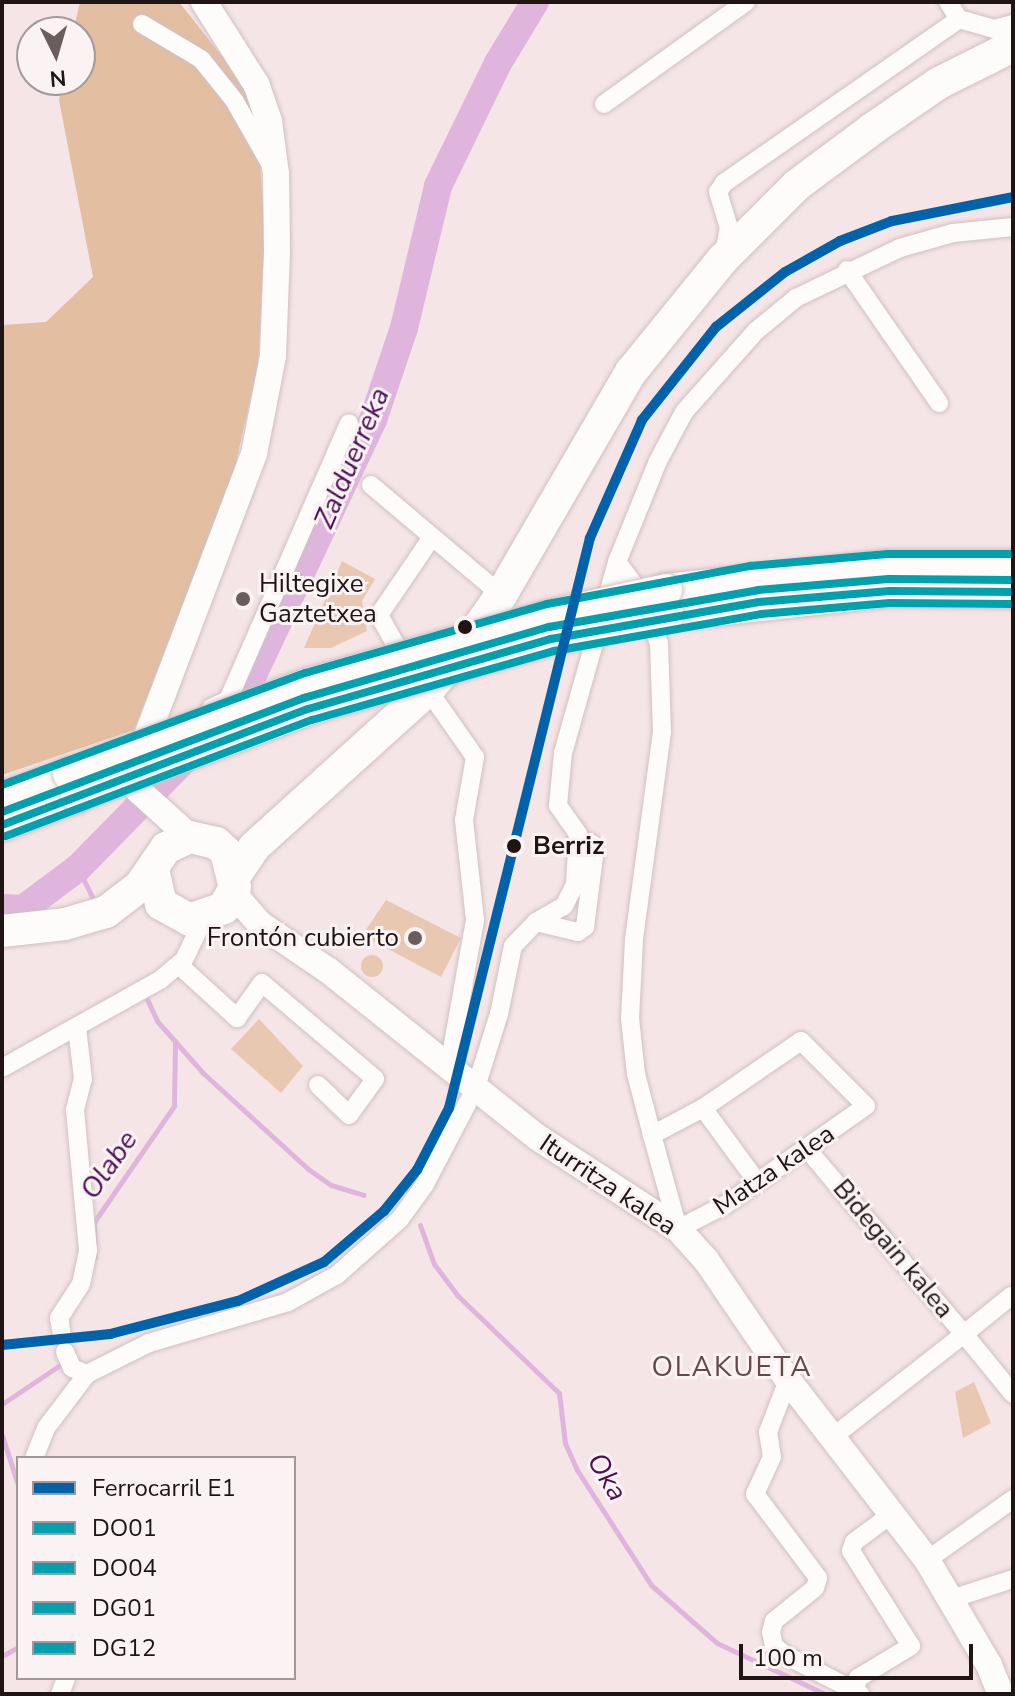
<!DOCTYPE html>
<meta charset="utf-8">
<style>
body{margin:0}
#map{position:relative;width:1015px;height:1696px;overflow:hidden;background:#f6e5e7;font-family:"Nunito Sans",sans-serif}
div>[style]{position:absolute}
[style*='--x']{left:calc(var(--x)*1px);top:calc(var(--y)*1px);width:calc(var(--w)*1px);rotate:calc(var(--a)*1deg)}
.green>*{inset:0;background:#e8c8b1}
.round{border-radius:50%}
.forest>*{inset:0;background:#e4bea0}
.stream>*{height:5px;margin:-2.5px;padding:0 2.5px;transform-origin:2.5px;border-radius:2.5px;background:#dfb5de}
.river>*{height:28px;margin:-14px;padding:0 14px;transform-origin:14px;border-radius:14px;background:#dfb5de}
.roads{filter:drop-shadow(0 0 2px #cfc0c1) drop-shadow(0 0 2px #cfc0c1)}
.street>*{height:18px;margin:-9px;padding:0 9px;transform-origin:9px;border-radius:9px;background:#fefbfb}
.secondary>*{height:26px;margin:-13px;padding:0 13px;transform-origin:13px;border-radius:13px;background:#fefbfb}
.highway>*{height:32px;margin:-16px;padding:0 16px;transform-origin:16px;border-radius:16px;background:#fefbfb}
.bridges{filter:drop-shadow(0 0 2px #cfc0c1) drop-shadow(0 0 2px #cfc0c1)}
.highway-bridge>*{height:32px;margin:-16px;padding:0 16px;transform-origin:16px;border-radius:16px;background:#fefbfb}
.bus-1>*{height:8px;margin:-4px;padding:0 4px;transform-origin:4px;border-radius:4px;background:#00a0ae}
.bus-2>*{height:8px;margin:-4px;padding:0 4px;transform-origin:4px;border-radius:4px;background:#00a0ae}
.bus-3>*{height:8px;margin:-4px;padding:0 4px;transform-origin:4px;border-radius:4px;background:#00a0ae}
.bus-4>*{height:8px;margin:-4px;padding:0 4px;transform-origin:4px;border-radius:4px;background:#00a0ae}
.rail-1>*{height:10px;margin:-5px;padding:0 5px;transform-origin:5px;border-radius:5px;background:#0063a9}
.dots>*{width:22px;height:22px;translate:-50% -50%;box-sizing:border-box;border:4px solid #faf2f3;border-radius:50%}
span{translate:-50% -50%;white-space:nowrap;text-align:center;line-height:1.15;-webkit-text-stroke:6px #faf2f3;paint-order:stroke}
.poi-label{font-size:26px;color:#201415}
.left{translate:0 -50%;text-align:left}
.right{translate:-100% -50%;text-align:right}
.stop-label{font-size:26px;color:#201415;font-weight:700}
.street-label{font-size:26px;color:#201415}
.water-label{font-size:28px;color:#4e0e54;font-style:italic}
.neighbourhood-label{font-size:28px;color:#65484a;letter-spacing:2px}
.frame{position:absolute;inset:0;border:4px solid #201415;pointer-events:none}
.legend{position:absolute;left:16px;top:1456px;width:280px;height:224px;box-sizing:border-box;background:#faf2f3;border:2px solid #a3999a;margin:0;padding:10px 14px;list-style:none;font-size:24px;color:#201415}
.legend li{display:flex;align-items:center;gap:16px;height:40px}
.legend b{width:40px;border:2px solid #a3999a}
.north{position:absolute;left:16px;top:16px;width:80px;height:80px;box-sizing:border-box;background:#faf2f3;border:2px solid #a3999a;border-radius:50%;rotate:175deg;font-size:22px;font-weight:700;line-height:32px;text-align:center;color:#201415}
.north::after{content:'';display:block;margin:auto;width:28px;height:36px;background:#6b5d5e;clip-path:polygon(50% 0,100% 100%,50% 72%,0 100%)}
.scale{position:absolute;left:739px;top:1644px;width:234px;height:36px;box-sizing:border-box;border:4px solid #201415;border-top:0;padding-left:10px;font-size:24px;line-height:28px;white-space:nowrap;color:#201415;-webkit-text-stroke:6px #faf2f3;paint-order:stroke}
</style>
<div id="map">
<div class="green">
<div style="clip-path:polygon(342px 561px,375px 579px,362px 601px,367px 631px,331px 648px,304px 648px)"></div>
<div style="clip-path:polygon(386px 900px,461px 938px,441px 977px,369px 939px,372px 934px,365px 931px)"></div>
<div class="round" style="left:361px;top:955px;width:22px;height:22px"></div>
<div style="clip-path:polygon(259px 1019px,303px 1066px,281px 1093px,231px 1049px)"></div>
<div style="clip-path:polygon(974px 1382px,991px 1423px,963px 1438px,955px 1392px)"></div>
</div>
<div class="forest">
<div style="clip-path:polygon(80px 2px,179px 2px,255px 98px,265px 233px,258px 365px,232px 480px,134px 730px,2px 775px,2px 325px,46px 322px,93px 277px,59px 100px,63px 80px,80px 80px,80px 32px,73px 32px)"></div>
</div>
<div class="stream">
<div style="--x:78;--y:868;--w:39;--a:64"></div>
<div style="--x:146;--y:997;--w:26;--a:65"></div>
<div style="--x:157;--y:1021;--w:69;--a:48.5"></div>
<div style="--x:203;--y:1073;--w:142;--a:42.4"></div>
<div style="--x:308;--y:1169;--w:28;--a:35"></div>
<div style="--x:331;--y:1185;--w:34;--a:17"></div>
<div style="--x:420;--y:1225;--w:41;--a:70.3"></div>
<div style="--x:434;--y:1264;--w:39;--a:53"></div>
<div style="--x:457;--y:1295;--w:141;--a:43.9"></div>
<div style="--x:559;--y:1393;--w:50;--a:83.2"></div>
<div style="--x:565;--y:1443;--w:30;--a:66"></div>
<div style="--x:577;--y:1470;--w:137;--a:57.2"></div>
<div style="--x:651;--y:1585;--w:88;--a:41.3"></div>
<div style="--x:717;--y:1643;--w:119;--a:25.3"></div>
<div style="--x:95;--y:1257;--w:35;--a:-92"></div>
<div style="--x:94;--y:1222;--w:141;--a:-55.4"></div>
<div style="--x:174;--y:1106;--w:65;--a:-89.1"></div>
<div style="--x:2;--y:1404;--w:73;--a:-33.9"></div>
<div style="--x:2;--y:1435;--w:52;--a:72.3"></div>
<div style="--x:2;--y:1656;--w:18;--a:-29"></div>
</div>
<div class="river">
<div style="--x:222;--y:719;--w:33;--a:-49"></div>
<div style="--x:244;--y:694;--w:303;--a:-64.8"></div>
<div style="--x:373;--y:420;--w:97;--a:-71.4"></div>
<div style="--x:404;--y:328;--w:146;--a:-76.5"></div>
<div style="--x:438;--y:186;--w:137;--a:-64"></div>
<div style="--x:498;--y:63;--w:71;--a:-58.8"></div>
<div style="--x:2;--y:908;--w:21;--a:3"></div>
<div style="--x:23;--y:909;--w:69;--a:-36.7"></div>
<div style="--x:78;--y:868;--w:165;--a:-45.5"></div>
</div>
<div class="roads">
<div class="street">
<div style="--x:948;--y:2;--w:20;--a:57"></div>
<div style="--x:142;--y:24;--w:69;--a:30.7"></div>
<div style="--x:201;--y:59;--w:53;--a:51.2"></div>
<div style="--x:234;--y:100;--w:75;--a:60.4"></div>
<div style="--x:604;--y:104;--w:175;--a:-35.7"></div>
<div style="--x:724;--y:253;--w:25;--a:-79"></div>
<div style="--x:729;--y:228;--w:38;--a:-107"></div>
<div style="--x:718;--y:192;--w:11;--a:-56"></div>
<div style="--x:724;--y:183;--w:287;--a:-34.9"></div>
<div style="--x:959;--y:19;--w:36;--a:16"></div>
<div style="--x:994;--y:29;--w:20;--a:-15"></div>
<div style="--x:847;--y:270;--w:162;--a:55.3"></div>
<div style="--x:371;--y:485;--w:170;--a:40.2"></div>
<div style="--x:617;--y:562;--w:109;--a:-67.9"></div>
<div style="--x:658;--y:461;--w:55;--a:-62"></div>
<div style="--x:684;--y:412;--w:108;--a:-48.4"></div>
<div style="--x:756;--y:331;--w:52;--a:-39.5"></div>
<div style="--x:796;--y:298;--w:115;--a:-25.7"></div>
<div style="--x:900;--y:248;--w:55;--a:-15.8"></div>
<div style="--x:953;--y:233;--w:60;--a:-5.7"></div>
<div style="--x:406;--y:663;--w:55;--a:-119.4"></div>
<div style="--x:379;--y:615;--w:94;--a:-55.8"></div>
<div style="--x:428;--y:690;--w:82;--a:55"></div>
<div style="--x:475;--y:757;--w:64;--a:99.9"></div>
<div style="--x:464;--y:820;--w:101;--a:83.7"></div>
<div style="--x:475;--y:920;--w:148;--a:100.1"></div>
<div style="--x:211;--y:708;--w:19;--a:-25"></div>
<div style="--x:228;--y:700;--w:302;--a:-66.4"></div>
<div style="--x:536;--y:922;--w:43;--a:13.4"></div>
<div style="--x:578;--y:932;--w:9;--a:-36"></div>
<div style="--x:585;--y:927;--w:71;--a:-82.7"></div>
<div style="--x:594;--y:857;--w:13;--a:-99"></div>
<div style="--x:592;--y:844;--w:15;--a:-160"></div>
<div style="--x:179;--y:965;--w:79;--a:42.4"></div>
<div style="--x:237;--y:1018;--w:43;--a:-54.5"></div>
<div style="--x:262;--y:983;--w:148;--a:40.3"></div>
<div style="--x:375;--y:1079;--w:44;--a:125.8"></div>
<div style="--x:349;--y:1115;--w:43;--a:-135.9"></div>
<div style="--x:2;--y:1068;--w:181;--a:-29.1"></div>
<div style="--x:160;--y:980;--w:31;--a:-40"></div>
<div style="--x:184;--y:960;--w:44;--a:-64.6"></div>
<div style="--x:703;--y:1108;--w:93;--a:53.7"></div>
<div style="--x:807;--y:1149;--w:243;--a:49.7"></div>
<div style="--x:964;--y:1334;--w:165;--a:141.9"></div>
<div style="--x:1011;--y:1296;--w:60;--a:141"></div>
<div style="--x:964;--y:1334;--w:77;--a:50.8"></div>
<div style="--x:62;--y:1336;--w:18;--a:-99"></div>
<div style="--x:59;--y:1318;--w:40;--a:-57.1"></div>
<div style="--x:81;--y:1284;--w:35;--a:-78"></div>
<div style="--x:88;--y:1250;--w:141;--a:-95.3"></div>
<div style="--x:75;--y:1110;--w:32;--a:-76"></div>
<div style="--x:83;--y:1079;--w:52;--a:-96.6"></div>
<div style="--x:65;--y:1352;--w:17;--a:66"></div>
<div style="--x:72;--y:1368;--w:16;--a:22"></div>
<div style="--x:788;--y:1380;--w:56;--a:111"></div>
<div style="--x:768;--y:1432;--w:25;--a:81"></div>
<div style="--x:772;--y:1457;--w:41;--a:114.7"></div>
<div style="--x:755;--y:1494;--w:105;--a:53.1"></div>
<div style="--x:818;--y:1578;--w:10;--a:107"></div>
<div style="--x:815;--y:1588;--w:53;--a:141.2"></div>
<div style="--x:774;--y:1621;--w:11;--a:105"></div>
<div style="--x:771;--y:1632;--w:14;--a:78"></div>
<div style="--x:774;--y:1646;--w:14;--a:39"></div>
<div style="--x:785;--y:1655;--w:79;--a:27.2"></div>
<div style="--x:34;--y:1458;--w:32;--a:-68"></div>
<div style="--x:46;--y:1428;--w:68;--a:-52.8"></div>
<div style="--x:87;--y:1374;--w:69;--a:-26.6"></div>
<div style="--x:149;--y:1343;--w:145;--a:-16.4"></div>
<div style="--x:288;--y:1302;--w:56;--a:-28.9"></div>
<div style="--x:337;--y:1275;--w:84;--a:-41.6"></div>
<div style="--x:400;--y:1219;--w:41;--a:-54"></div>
<div style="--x:424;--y:1186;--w:112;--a:-62.3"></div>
<div style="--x:476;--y:1087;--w:77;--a:-72.5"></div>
<div style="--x:499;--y:1014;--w:69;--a:-78.4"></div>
<div style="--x:513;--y:946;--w:33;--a:-46"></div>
<div style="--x:536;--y:922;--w:32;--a:-30"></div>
<div style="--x:564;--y:906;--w:25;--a:-63"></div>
<div style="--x:575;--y:884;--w:50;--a:-86.6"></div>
<div style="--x:578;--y:834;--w:35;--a:-125"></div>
<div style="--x:558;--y:805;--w:52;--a:-84.5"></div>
<div style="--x:563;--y:753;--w:198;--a:-74.2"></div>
<div style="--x:617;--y:562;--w:30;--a:53"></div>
<div style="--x:635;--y:586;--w:62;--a:67.2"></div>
<div style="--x:659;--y:643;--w:89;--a:88.1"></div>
<div style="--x:662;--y:732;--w:210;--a:97.7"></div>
<div style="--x:634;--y:940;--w:78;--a:92.9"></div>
<div style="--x:630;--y:1018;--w:56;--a:83.9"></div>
<div style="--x:636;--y:1074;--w:63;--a:75.3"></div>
<div style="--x:652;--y:1135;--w:98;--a:74.5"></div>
<div style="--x:678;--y:1229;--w:53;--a:-27.1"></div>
<div style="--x:725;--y:1205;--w:172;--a:-35.1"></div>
<div style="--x:866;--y:1106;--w:92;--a:-135"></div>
<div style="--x:801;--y:1041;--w:119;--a:145.6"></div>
<div style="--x:703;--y:1108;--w:58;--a:152.1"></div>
<div style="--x:927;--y:1560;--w:105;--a:-35.3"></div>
<div style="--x:951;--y:1599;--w:65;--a:-17.9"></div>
<div style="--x:60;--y:1694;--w:17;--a:-69"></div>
<div style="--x:860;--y:1694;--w:6;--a:-149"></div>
<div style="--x:855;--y:1691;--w:13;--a:-77"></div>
<div style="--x:858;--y:1678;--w:62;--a:-31.1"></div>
<div style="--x:911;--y:1646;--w:112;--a:-122.3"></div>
<div style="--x:851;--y:1551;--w:9;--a:-72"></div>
<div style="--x:854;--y:1542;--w:47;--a:-36.4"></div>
</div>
<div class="secondary">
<div style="--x:190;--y:837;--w:69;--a:-138"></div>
<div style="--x:139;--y:791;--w:29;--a:-94"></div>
<div style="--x:137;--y:762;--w:329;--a:-69.2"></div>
<div style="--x:254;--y:454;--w:100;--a:-79"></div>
<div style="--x:273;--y:356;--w:104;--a:-87.8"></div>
<div style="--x:277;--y:252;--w:78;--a:-90.7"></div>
<div style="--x:276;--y:174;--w:53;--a:-97.5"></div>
<div style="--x:269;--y:121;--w:39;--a:-109"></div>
<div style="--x:256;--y:84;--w:97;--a:-122.4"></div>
<div style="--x:235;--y:887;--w:14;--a:73"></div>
<div style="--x:239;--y:900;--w:32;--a:49"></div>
<div style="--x:260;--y:924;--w:83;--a:34.3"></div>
<div style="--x:329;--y:971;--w:266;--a:38.6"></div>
<div style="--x:537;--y:1137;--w:168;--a:33.1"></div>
<div style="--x:678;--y:1229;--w:42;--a:47.9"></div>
<div style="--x:706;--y:1260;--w:145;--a:55.7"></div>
<div style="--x:788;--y:1380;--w:227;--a:52.3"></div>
<div style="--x:927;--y:1560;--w:122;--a:59.4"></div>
<div style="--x:989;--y:1665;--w:31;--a:68"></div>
</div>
<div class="highway">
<div style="--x:666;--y:590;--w:223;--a:-6.2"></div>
<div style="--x:888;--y:566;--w:125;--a:0"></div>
<div style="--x:668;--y:615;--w:223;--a:-6.2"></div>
<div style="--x:890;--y:591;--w:123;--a:0.5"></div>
<div style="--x:2;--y:798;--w:71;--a:-19.7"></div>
<div style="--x:2;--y:825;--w:80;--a:-21.1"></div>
<div style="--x:236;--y:874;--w:32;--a:-56"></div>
<div style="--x:254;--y:847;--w:234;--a:-42.1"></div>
<div style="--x:428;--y:690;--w:52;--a:-48.9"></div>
<div style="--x:462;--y:651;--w:68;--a:-55.1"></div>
<div style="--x:501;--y:595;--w:258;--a:-59.8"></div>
<div style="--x:631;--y:372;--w:144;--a:-50.9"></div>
<div style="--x:722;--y:260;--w:106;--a:-45"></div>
<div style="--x:797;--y:185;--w:94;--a:-36.7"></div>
<div style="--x:872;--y:129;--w:81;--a:-34.5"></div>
<div style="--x:939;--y:83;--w:83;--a:-26.6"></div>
<div style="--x:2;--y:931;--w:63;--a:-6.3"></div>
<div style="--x:65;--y:924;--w:43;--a:-16.3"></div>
<div style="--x:106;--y:912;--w:43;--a:-37.4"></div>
<div style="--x:140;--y:886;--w:46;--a:-55.6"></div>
<div style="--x:166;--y:848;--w:26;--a:-25"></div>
<div style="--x:190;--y:837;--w:27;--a:13"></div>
<div style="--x:216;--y:843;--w:13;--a:42"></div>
<div style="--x:226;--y:852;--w:36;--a:76"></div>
<div style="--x:235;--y:887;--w:24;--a:118"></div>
<div style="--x:224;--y:908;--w:36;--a:161"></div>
<div style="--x:190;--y:920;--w:33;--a:-151"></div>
<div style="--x:161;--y:904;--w:36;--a:-103"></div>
</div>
</div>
<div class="bridges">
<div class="highway-bridge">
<div style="--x:69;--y:774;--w:256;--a:-20.6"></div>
<div style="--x:309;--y:684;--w:249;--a:-15.8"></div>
<div style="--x:549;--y:616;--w:120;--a:-12.5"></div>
<div style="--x:77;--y:796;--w:247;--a:-20.6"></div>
<div style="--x:308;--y:709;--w:253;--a:-16.1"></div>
<div style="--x:551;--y:639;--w:119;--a:-11.6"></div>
</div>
</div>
<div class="bus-1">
<div style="--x:2;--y:825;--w:327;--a:-20.8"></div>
<div style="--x:308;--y:709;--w:253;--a:-16.1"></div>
<div style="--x:551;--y:639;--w:211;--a:-10.1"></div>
<div style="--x:759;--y:602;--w:131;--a:-4.8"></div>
<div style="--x:890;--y:591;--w:123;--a:0.5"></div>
</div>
<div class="bus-2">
<div style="--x:6;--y:836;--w:327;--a:-20.8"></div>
<div style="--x:312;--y:720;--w:252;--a:-15.9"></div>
<div style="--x:554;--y:651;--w:210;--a:-10.1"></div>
<div style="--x:761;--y:614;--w:129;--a:-4.9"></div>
<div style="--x:890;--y:603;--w:123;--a:0.5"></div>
</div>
<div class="bus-3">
<div style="--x:2;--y:812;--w:323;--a:-20.7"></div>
<div style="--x:304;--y:698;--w:255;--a:-16.2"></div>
<div style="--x:549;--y:627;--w:212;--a:-10"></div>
<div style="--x:758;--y:590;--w:131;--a:-4.8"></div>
<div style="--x:889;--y:579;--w:124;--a:0.5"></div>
</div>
<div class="bus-4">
<div style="--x:2;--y:785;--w:323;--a:-20.3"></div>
<div style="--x:305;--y:673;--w:252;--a:-15.9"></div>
<div style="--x:547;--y:604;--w:207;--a:-10.6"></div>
<div style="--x:750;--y:566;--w:138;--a:-5"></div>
<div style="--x:887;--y:554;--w:126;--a:0"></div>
</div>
<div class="rail-1">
<div style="--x:2;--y:1345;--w:109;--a:-5.8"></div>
<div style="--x:110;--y:1334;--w:132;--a:-14.5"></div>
<div style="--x:238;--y:1301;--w:94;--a:-24.4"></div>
<div style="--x:324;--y:1262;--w:79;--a:-40.4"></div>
<div style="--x:384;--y:1211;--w:53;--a:-51.2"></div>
<div style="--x:417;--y:1170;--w:70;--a:-62.7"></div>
<div style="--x:449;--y:1108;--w:587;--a:-76.11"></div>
<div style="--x:590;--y:538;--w:129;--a:-66.2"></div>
<div style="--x:642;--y:420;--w:119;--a:-51.5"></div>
<div style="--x:716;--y:327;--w:88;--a:-38.6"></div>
<div style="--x:785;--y:272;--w:63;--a:-29.4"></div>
<div style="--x:840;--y:241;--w:56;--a:-21"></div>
<div style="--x:892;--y:221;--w:123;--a:-11.2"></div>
</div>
<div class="dots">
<div style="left:243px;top:599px;background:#6b5d5e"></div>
<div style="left:465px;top:627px;background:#201415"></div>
<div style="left:514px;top:846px;background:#201415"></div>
<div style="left:415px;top:938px;background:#6b5d5e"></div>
</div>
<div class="poi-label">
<span class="left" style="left:259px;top:599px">Hiltegixe<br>Gaztetxea</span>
<span class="right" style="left:399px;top:938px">Frontón cubierto</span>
</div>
<div class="stop-label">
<span class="left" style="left:533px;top:846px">Berriz</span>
</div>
<div class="street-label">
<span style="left:774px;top:1170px;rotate:-34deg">Matza kalea</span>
<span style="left:608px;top:1185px;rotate:34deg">Iturritza kalea</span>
<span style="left:893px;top:1249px;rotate:50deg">Bidegain kalea</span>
</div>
<div class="water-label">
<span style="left:352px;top:458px;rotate:-67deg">Zalduerreka</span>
<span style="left:109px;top:1165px;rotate:-55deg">Olabe</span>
<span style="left:607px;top:1477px;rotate:59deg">Oka</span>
</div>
<div class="neighbourhood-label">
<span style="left:732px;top:1367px">OLAKUETA</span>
</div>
<div class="frame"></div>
<ul class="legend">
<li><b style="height:10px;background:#0063a9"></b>Ferrocarril E1</li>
<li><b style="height:10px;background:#00a0ae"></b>DO01</li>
<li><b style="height:10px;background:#00a0ae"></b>DO04</li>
<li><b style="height:10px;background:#00a0ae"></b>DG01</li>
<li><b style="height:10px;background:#00a0ae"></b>DG12</li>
</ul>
<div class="north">N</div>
<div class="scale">100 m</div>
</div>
